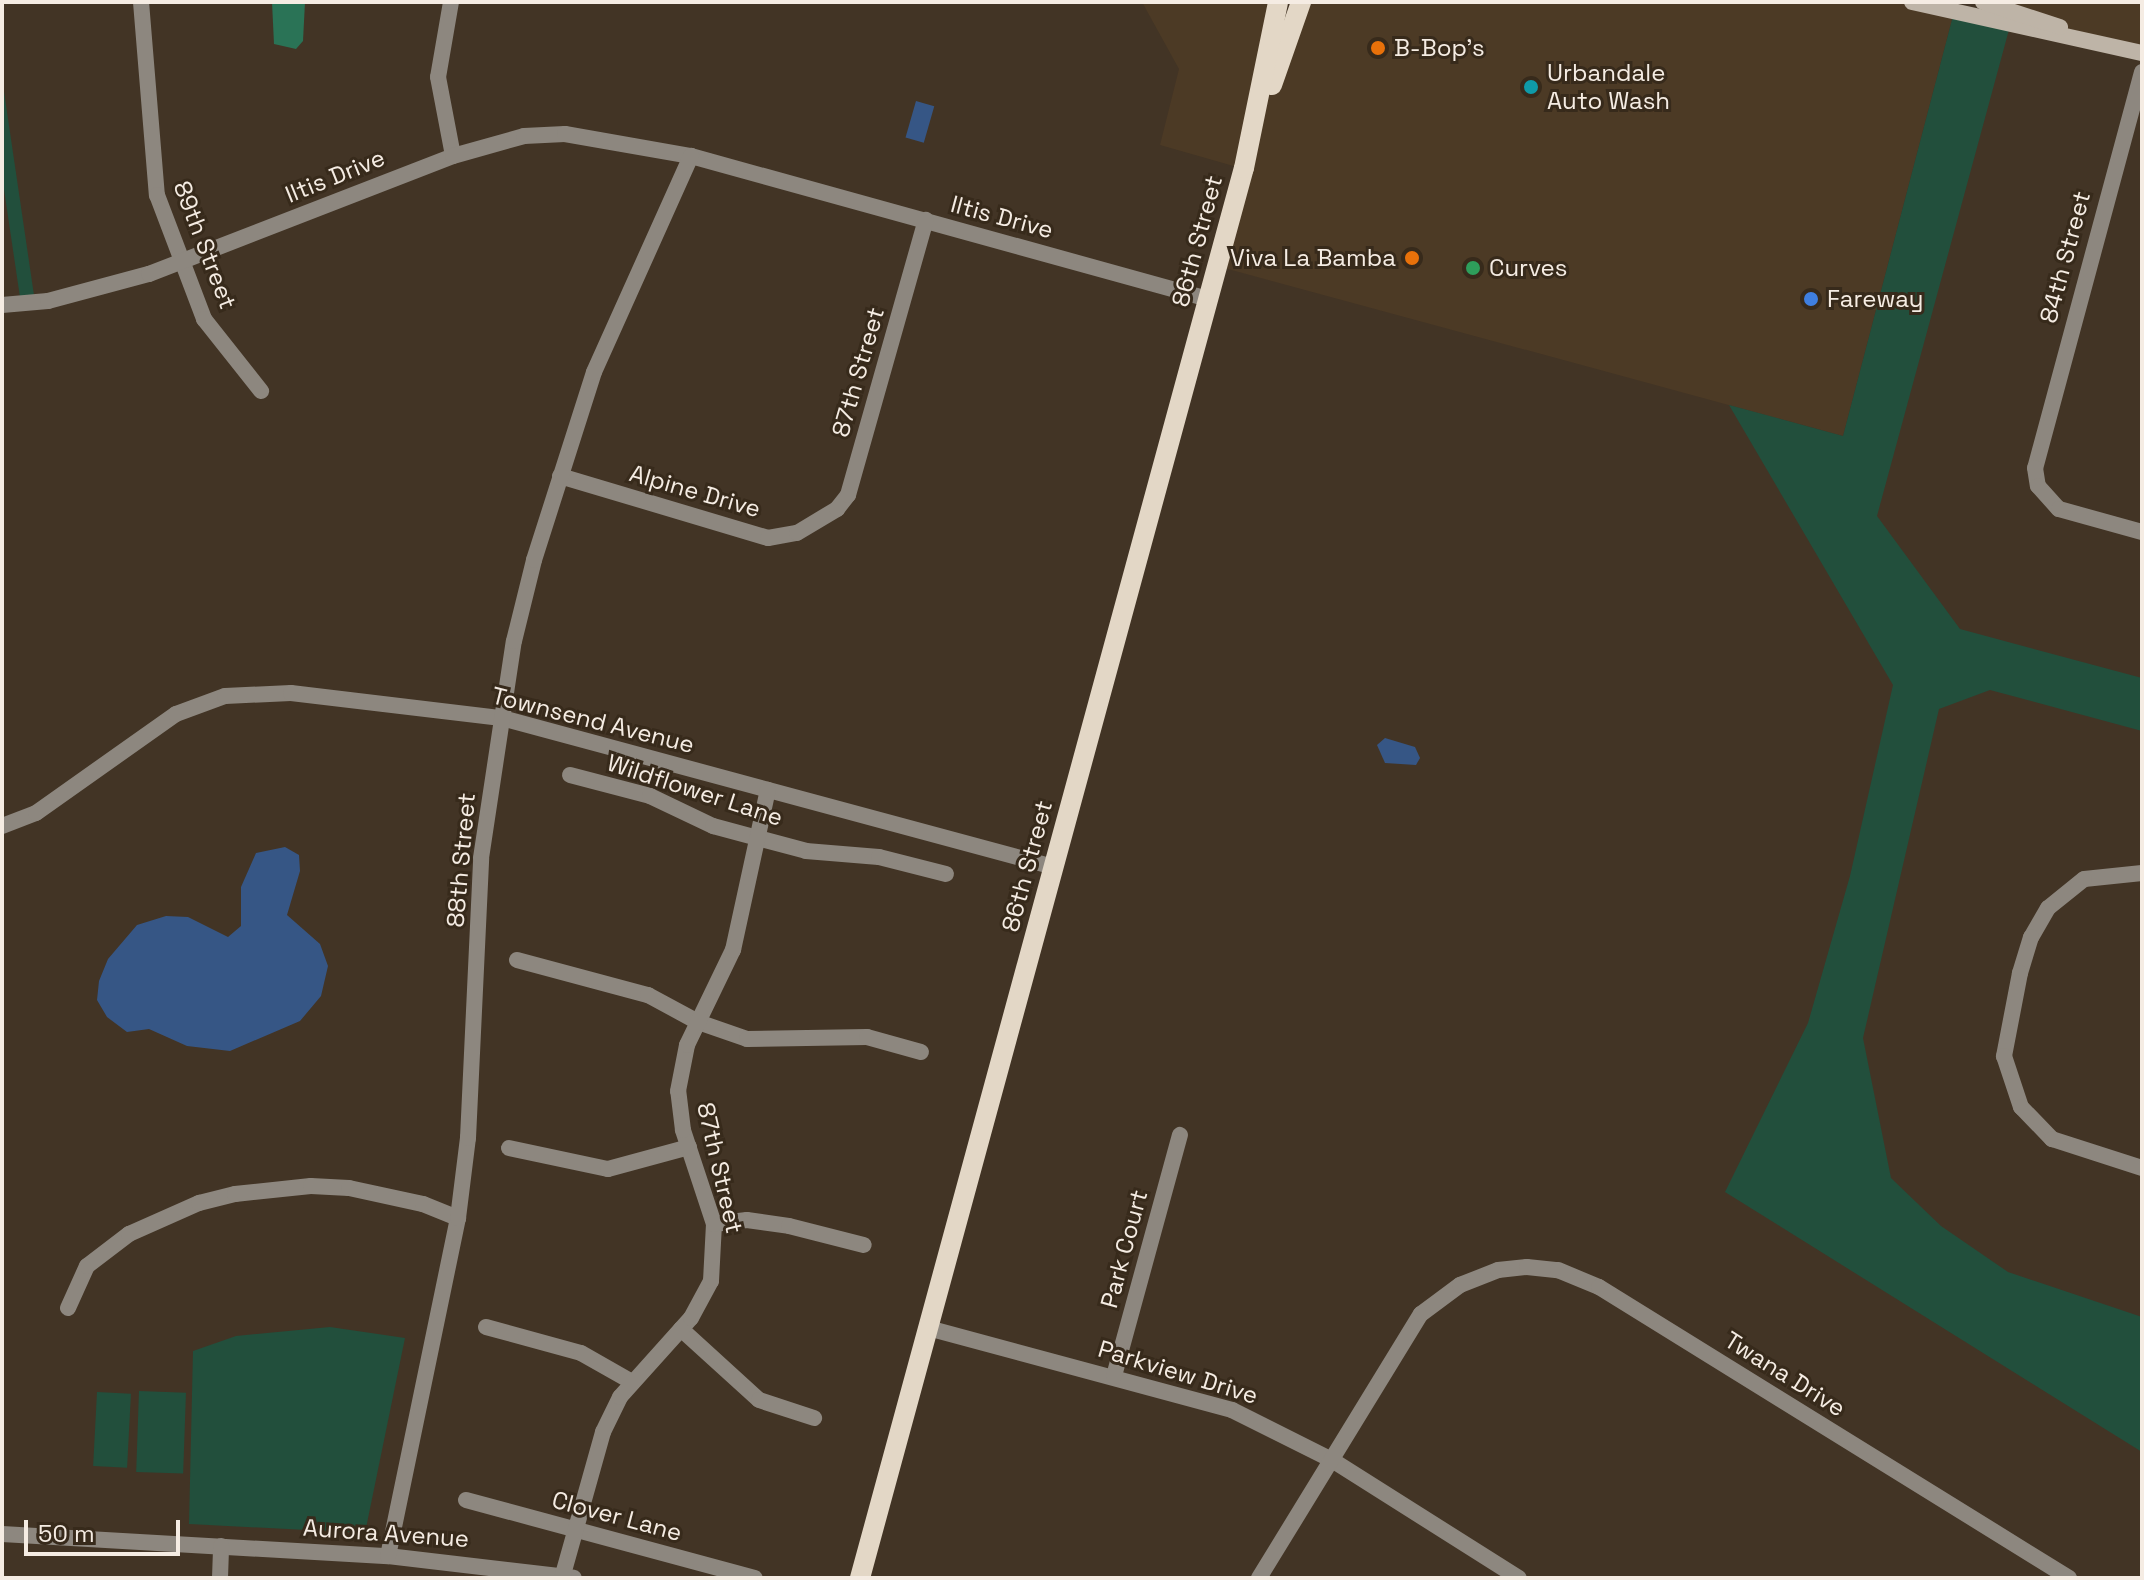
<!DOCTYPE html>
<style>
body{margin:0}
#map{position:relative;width:2144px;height:1580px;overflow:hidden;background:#423425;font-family:"Space Grotesk",sans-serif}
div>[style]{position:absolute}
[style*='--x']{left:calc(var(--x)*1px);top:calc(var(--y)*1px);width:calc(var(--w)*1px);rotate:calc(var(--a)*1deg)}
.built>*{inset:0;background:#4c3a25}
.green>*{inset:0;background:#224f3c;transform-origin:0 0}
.forest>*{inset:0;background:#2a7356}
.water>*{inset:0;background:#365685;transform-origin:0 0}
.street>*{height:16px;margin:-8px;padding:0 8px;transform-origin:8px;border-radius:8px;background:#8d877f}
.secondary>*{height:16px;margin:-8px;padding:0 8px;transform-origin:8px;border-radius:8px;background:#beb4a7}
.primary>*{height:20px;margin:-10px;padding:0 10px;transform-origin:10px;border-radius:10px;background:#e3d7c6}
.dots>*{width:22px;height:22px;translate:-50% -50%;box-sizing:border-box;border:4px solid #372a1b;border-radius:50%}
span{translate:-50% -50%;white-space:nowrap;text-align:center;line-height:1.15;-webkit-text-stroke:6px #372a1b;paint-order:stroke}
.poi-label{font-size:24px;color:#f5ece3}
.left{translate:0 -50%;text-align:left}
.right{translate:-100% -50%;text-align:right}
.street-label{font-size:24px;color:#f5ece3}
.frame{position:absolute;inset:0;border:4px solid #f5ece3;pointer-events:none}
.scale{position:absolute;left:24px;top:1520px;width:156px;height:36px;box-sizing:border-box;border:4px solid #f5ece3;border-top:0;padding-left:10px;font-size:24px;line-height:28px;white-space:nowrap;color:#f5ece3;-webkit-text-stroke:6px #372a1b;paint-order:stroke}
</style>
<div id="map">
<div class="built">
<div style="clip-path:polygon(1142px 2px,1278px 2px,1246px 159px,1301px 2px,1912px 2px,1954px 12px,1843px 436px,1217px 266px,1244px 169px,1160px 145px,1179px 69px)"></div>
<div style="clip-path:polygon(1983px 2px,2142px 2px,2142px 52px)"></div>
</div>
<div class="green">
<div style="clip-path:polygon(1954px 12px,2010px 26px,1877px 516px,1960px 629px,2142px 678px,2142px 731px,1990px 690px,1939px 709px,1863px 1038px,1891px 1178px,1941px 1226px,2008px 1272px,2142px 1317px,2142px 1452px,1725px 1192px,1808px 1023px,1850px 876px,1893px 685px,1729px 405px,1843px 436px)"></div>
<div style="clip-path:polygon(2px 78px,35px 302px,21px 304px,2px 176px)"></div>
<div style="clip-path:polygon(330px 1327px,405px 1338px,365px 1533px,189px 1524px,193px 1351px,236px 1336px)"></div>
<div style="left:139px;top:1391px;width:47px;height:81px;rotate:2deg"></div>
<div style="left:97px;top:1392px;width:34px;height:74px;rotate:3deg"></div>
</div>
<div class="forest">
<div style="clip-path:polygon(272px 2px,305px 2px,303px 41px,296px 49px,274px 44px)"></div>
</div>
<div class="water">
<div style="left:916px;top:101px;width:19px;height:38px;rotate:16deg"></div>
<div style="clip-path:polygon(1385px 738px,1415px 747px,1420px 758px,1416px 765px,1385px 763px,1377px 745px)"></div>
<div style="clip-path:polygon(285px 847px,299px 855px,300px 871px,287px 915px,320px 944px,328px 966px,321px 996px,300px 1021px,230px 1051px,187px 1046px,149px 1029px,127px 1032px,107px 1017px,97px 1000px,99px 981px,108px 959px,137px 925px,166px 916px,188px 917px,228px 937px,241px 926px,241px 887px,256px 853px)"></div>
</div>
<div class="street">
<div style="--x:141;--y:2;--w:194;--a:85.3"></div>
<div style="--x:157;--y:195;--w:133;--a:69.2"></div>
<div style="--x:204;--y:319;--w:92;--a:51.6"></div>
<div style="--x:451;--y:2;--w:76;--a:99.8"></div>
<div style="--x:438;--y:77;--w:80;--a:79.2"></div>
<div style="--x:2142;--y:72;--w:410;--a:105.1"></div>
<div style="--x:2035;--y:468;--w:18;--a:81"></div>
<div style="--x:2038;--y:486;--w:31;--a:48"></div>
<div style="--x:2059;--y:509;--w:86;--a:15.5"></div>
<div style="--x:2;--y:305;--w:46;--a:-5"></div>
<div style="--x:48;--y:301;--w:105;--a:-15"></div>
<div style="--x:149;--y:274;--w:326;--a:-21.2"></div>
<div style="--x:453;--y:156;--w:74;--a:-15.7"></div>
<div style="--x:524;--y:136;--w:41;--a:-2.8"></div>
<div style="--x:565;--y:134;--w:128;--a:9.9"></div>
<div style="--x:691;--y:156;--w:536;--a:15.46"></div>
<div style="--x:560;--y:476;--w:217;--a:16.6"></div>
<div style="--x:768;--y:538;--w:29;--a:-10"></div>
<div style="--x:797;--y:533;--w:47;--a:-31"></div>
<div style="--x:837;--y:509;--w:18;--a:-52"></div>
<div style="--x:848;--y:495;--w:286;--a:-74.2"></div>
<div style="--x:570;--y:775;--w:83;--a:14.7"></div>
<div style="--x:650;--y:796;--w:70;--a:25.5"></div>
<div style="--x:713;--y:826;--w:96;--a:15"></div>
<div style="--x:806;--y:851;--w:73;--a:4.7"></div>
<div style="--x:879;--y:857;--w:69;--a:14.2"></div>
<div style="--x:2;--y:826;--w:36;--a:-21"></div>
<div style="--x:36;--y:813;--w:171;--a:-35.3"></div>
<div style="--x:176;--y:714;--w:52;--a:-20.2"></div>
<div style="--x:225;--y:696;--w:66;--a:-2.6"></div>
<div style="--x:291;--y:693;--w:212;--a:6.8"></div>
<div style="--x:502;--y:718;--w:572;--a:15.11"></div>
<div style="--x:2142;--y:873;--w:58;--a:174.1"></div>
<div style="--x:2084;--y:879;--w:46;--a:141.1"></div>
<div style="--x:2048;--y:908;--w:34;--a:120"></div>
<div style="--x:2031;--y:937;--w:38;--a:107"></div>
<div style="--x:2020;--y:973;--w:85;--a:100.9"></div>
<div style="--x:2004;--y:1056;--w:54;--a:71.6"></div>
<div style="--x:2021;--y:1107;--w:45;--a:45.9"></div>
<div style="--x:2052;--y:1139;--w:95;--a:17.9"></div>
<div style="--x:517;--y:960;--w:136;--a:15"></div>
<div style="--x:648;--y:995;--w:57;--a:28.4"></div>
<div style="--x:698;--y:1022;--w:52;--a:19.1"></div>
<div style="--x:747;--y:1039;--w:120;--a:-1"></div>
<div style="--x:867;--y:1037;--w:56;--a:15.5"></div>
<div style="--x:509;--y:1148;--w:101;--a:12"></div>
<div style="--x:608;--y:1169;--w:84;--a:-15.2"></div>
<div style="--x:714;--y:1224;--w:33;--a:-7"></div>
<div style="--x:747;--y:1220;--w:42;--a:8.1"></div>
<div style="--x:789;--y:1226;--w:77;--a:14.2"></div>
<div style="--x:68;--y:1308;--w:46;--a:-65.7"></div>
<div style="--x:87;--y:1266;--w:53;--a:-37.3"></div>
<div style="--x:129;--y:1234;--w:77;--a:-23.9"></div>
<div style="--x:199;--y:1203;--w:37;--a:-14"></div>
<div style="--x:235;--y:1194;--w:76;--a:-6"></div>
<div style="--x:311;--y:1186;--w:38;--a:3"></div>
<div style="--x:349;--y:1188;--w:76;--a:12.2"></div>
<div style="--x:423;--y:1204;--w:38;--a:22"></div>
<div style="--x:486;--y:1327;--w:98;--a:15.3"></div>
<div style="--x:581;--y:1353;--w:59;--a:29.6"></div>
<div style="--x:928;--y:1328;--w:315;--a:15.1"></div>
<div style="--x:1232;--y:1410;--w:112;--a:26.6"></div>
<div style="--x:1332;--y:1460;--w:221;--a:32.3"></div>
<div style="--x:681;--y:1329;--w:105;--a:42.3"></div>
<div style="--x:759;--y:1400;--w:58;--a:18.1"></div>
<div style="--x:1114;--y:1376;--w:250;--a:-74.7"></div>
<div style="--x:466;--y:1500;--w:299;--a:15.1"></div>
<div style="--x:2;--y:1534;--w:387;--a:3.3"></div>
<div style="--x:388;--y:1556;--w:187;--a:6.7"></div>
<div style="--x:388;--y:1556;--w:345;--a:-78.3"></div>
<div style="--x:458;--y:1218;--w:81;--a:-82.9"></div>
<div style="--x:468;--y:1138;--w:280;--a:-87.3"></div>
<div style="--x:481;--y:858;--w:219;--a:-81.4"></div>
<div style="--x:514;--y:641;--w:83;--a:-76.1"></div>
<div style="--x:534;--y:560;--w:197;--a:-72.3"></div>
<div style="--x:594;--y:372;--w:237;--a:-65.8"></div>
<div style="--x:220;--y:1578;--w:32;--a:-88"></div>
<div style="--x:562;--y:1578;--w:152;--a:-74.3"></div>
<div style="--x:603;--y:1432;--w:39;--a:-64"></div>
<div style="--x:620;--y:1397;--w:106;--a:-48.1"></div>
<div style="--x:691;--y:1318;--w:42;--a:-61.6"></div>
<div style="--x:711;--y:1281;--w:57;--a:-87"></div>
<div style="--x:714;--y:1224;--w:99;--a:-108.3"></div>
<div style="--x:683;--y:1130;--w:39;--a:-97"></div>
<div style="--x:678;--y:1091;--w:47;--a:-78.9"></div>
<div style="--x:687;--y:1045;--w:106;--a:-64.2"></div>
<div style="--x:733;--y:950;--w:164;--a:-77.7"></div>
<div style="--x:1259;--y:1578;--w:310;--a:-58.5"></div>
<div style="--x:1421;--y:1314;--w:49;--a:-36.6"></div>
<div style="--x:1460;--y:1285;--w:41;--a:-21.5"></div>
<div style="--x:1498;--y:1270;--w:29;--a:-6"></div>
<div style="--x:1527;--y:1267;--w:31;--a:6"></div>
<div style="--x:1558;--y:1270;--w:44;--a:22.5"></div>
<div style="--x:1599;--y:1287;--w:553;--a:31.76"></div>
</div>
<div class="secondary">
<div style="--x:1912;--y:2;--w:236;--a:12.5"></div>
<div style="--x:1983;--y:2;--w:81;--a:18"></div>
</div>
<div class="primary">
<div style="--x:1272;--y:85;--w:88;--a:-70.7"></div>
<div style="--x:860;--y:1578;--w:1461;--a:-74.77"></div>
<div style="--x:1244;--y:168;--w:169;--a:-78.4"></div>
</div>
<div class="dots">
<div style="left:1378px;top:48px;background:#e8710a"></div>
<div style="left:1531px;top:87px;background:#0f9aa8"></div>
<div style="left:1412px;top:258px;background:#e8710a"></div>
<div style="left:1473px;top:268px;background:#2e9e5b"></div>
<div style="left:1811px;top:299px;background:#3f7fe0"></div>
</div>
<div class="poi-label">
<span class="left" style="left:1394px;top:48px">B-Bop's</span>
<span class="left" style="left:1547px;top:87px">Urbandale<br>Auto Wash</span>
<span class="right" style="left:1396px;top:258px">Viva La Bamba</span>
<span class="left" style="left:1489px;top:268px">Curves</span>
<span class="left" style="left:1827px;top:299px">Fareway</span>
</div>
<div class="street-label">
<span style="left:335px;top:176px;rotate:-22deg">Iltis Drive</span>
<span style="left:1002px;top:217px;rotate:15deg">Iltis Drive</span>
<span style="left:1197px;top:241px;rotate:-75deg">86th Street</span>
<span style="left:205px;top:245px;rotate:69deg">89th Street</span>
<span style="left:2065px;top:257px;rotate:-75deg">84th Street</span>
<span style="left:858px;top:372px;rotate:-74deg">87th Street</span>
<span style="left:695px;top:491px;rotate:16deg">Alpine Drive</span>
<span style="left:593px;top:720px;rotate:14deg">Townsend Avenue</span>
<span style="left:695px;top:790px;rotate:18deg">Wildflower Lane</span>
<span style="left:461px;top:860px;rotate:-85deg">88th Street</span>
<span style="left:1027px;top:866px;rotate:-75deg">86th Street</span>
<span style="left:720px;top:1168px;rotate:77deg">87th Street</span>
<span style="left:1124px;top:1249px;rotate:-75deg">Park Court</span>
<span style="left:1178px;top:1372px;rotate:17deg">Parkview Drive</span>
<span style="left:1785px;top:1374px;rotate:32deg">Twana Drive</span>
<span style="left:617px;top:1516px;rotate:15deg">Clover Lane</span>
<span style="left:386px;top:1533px;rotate:4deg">Aurora Avenue</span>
</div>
<div class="frame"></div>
<div class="scale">50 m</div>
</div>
